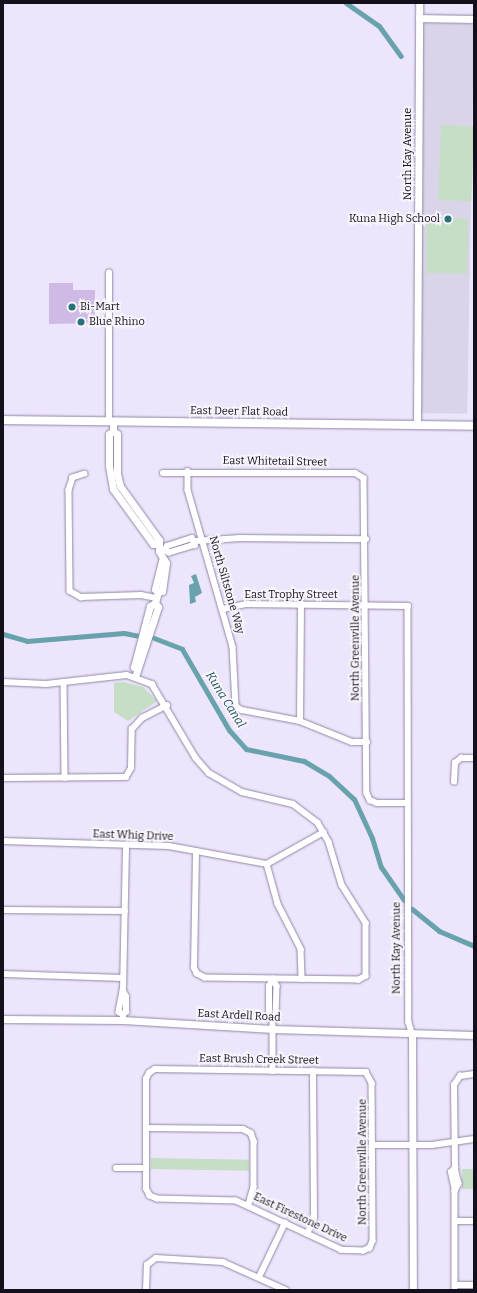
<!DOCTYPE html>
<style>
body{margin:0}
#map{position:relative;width:477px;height:1293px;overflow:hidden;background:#ece5fb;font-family:Bitter,serif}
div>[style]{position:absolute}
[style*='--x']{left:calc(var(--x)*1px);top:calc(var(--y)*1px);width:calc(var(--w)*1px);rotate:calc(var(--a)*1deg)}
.education>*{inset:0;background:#d9d4e8;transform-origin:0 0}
.green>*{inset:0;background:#c6ddc6;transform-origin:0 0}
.water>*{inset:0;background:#67a2ad}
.canal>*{height:5px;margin:-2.5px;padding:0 2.5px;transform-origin:2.5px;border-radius:2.5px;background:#67a2ad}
.building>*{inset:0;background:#cebae5}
.roads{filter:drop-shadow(0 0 1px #9186a6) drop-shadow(0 0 1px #9186a6)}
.minor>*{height:5.5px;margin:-2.75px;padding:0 2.75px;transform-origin:2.75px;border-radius:2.75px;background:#fff}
.tertiary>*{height:7px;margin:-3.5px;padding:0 3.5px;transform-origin:3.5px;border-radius:3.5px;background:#fff}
.secondary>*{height:8px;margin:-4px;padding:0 4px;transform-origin:4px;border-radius:4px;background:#fff}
.dots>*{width:11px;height:11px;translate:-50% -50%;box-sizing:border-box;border:2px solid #f8f5fc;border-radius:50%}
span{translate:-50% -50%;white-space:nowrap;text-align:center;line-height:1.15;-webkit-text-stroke:3.5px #f8f5fc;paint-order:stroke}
.street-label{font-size:11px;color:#14101b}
.poi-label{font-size:11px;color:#14101b}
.right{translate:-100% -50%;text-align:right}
.left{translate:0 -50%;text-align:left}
.water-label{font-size:12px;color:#23565f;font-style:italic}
.frame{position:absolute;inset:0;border:4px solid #14101b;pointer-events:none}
</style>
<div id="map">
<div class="education">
<div style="left:422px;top:23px;width:52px;height:390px;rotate:1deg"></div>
</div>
<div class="green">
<div style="left:441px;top:125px;width:33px;height:75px;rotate:2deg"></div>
<div style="left:427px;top:218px;width:41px;height:55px;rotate:1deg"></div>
<div style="clip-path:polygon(124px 682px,143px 687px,157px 701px,128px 721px,114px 712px,114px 683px)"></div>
<div style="left:151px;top:1158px;width:98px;height:11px;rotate:1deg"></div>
<div style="left:462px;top:1169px;width:12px;height:20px"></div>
</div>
<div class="water">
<div style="clip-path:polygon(196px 574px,202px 593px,195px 597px,196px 602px,190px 604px,189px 585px,194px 583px,191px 576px)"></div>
</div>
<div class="canal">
<div style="--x:346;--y:3;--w:40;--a:34.9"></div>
<div style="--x:379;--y:26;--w:37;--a:54"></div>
<div style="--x:3;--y:634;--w:25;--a:16"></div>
<div style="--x:27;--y:641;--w:97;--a:-4.7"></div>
<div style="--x:124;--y:633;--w:15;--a:11"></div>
<div style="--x:154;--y:638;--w:30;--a:21"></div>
<div style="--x:182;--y:649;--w:94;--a:59.9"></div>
<div style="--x:229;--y:730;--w:25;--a:48"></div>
<div style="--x:246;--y:749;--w:59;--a:11.7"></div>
<div style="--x:304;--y:761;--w:29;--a:31"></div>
<div style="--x:329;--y:776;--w:34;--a:43"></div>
<div style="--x:354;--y:799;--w:43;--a:65.2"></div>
<div style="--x:372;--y:838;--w:30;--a:73"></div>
<div style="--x:381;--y:867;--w:40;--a:55.1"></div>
<div style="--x:412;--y:909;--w:35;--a:39"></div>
<div style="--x:439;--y:931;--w:38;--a:23"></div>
</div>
<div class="building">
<div style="clip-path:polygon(49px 283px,73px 283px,73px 290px,95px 290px,95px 323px,49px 324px)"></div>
</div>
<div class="roads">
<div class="minor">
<div style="--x:109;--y:421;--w:148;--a:-90"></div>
<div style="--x:188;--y:471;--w:19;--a:90"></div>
<div style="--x:188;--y:490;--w:163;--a:74"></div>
<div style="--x:233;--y:647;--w:59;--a:87.1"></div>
<div style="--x:236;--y:706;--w:7;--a:34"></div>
<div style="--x:242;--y:710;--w:59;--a:10.7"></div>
<div style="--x:300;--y:721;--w:56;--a:22"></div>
<div style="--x:352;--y:742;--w:15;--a:0"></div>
<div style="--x:163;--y:473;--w:192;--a:0"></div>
<div style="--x:355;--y:473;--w:10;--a:29"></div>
<div style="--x:364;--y:478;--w:315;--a:89.5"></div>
<div style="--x:367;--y:793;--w:8;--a:67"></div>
<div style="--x:370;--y:800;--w:8;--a:23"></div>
<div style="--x:377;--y:803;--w:30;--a:0"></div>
<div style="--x:85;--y:474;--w:13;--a:162"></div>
<div style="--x:73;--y:478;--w:13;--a:108"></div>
<div style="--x:69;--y:490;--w:101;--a:89.4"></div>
<div style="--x:70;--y:591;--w:13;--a:29"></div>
<div style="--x:81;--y:597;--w:60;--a:-1.9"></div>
<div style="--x:141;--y:595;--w:16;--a:11"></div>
<div style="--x:192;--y:538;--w:8;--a:67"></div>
<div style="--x:195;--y:545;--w:27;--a:163"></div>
<div style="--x:169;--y:553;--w:5;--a:-143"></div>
<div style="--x:165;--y:550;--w:4;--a:-63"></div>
<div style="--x:167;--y:546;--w:26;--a:-18"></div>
<div style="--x:196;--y:541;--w:44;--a:-3.9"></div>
<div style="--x:240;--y:538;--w:126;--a:0.5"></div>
<div style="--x:223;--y:609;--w:24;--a:-12"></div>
<div style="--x:246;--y:604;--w:162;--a:0.7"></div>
<div style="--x:408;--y:606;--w:416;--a:89.9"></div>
<div style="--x:409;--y:1022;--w:11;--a:75"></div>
<div style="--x:3;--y:682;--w:43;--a:2.7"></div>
<div style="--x:46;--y:684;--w:81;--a:-6.3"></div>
<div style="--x:127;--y:675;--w:27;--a:20"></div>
<div style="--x:152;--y:684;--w:86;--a:59.3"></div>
<div style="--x:196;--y:758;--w:20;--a:49"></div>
<div style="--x:209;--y:773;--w:38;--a:30"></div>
<div style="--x:242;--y:792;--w:52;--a:13.2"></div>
<div style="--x:293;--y:804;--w:31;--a:37"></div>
<div style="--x:318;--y:823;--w:22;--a:60"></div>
<div style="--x:329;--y:842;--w:45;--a:73.2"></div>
<div style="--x:342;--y:885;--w:45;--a:57.7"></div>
<div style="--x:366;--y:923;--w:53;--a:90"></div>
<div style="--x:366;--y:976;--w:8;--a:150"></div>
<div style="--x:359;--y:980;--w:154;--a:-179.3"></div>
<div style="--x:205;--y:978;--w:9;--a:-153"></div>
<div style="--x:197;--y:974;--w:7;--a:-117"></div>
<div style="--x:194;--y:968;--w:116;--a:-89"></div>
<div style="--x:64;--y:682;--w:96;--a:89.4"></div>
<div style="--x:300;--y:721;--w:117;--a:-89.5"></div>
<div style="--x:3;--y:778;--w:123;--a:-0.5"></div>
<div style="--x:126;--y:777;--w:10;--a:-61"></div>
<div style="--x:131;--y:768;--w:39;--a:-89"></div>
<div style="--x:132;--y:729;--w:15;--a:-48"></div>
<div style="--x:142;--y:718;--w:28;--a:-27"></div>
<div style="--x:454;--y:782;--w:19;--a:-87"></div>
<div style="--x:455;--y:763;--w:8;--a:-40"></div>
<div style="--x:461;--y:758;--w:13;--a:0"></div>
<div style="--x:3;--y:841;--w:166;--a:1.7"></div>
<div style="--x:169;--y:846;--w:100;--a:10.4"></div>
<div style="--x:267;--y:864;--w:65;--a:-29.3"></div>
<div style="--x:267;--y:864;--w:41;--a:74.6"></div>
<div style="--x:278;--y:904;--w:51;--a:62.9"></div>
<div style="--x:301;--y:949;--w:30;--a:88"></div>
<div style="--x:3;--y:910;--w:122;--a:0.5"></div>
<div style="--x:3;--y:974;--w:120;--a:1.9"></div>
<div style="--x:273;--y:979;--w:8;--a:60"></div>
<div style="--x:277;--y:986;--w:30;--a:92"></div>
<div style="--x:276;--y:1016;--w:5;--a:127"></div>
<div style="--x:273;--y:1020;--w:6;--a:-135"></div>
<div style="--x:269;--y:1016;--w:30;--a:-90"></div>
<div style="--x:269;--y:986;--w:8;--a:-60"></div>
<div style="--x:123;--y:991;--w:146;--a:-88.8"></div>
<div style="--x:123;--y:1020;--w:6;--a:-90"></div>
<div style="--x:123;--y:1014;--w:4;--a:-34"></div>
<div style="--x:126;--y:1012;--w:15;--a:-90"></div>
<div style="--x:126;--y:997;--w:7;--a:-117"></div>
<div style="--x:123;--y:991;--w:21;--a:101"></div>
<div style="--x:119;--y:1012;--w:4;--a:27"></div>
<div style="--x:273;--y:1020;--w:51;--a:90"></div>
<div style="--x:155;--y:1069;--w:211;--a:0.8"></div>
<div style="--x:366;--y:1072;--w:13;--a:61"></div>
<div style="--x:372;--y:1083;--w:158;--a:89.6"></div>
<div style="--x:373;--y:1241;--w:8;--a:113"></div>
<div style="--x:370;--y:1248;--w:7;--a:153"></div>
<div style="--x:364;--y:1251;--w:23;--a:-178"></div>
<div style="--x:341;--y:1250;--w:116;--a:-155"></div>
<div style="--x:236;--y:1201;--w:79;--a:-178.5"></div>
<div style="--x:157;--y:1199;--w:8;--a:-157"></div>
<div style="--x:150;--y:1196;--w:8;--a:-120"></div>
<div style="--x:146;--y:1189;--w:110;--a:-90"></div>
<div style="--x:146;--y:1079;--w:7;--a:-63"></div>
<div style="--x:149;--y:1073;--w:7;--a:-34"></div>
<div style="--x:146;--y:1128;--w:97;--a:0.6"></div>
<div style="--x:243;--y:1129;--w:9;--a:27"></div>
<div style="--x:251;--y:1133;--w:9;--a:69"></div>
<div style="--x:254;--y:1141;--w:46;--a:90"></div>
<div style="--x:254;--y:1187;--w:19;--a:106"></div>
<div style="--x:373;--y:1145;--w:59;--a:0"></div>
<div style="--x:432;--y:1145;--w:42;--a:-8.1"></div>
<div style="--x:116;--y:1168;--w:30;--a:0"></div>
<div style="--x:455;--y:1168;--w:16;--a:76"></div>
<div style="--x:459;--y:1184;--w:8;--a:120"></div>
<div style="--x:455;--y:1191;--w:19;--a:-102"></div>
<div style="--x:451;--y:1172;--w:6;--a:-45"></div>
<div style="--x:455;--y:1168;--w:83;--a:-90.7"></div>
<div style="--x:454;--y:1085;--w:11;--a:-56"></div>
<div style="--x:460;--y:1076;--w:14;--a:-8"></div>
<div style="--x:455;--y:1191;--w:99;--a:90"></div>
<div style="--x:455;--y:1221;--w:19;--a:0"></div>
<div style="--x:307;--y:1234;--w:17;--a:-66"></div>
<div style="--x:314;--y:1218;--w:147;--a:-90.4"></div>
<div style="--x:259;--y:1277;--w:60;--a:-64.3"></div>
<div style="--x:455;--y:1285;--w:19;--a:0"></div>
<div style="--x:146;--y:1290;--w:25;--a:-88"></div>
<div style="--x:147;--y:1265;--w:11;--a:-38"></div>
<div style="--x:156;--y:1258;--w:67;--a:3.4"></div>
<div style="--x:223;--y:1262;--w:69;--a:24"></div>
</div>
<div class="tertiary">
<div style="--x:419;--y:18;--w:55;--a:1"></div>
<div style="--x:113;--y:421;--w:10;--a:90"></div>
<div style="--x:113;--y:431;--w:5;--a:37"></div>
<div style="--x:117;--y:434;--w:39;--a:90"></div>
<div style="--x:117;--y:473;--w:13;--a:77"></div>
<div style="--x:120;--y:486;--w:67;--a:54.2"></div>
<div style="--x:159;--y:540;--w:11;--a:90"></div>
<div style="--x:159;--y:551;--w:14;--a:60"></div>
<div style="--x:166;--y:563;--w:28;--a:98"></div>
<div style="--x:162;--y:591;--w:4;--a:166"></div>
<div style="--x:417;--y:425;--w:422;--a:-89.7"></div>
<div style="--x:113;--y:431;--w:5;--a:143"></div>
<div style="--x:109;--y:434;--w:32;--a:90"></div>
<div style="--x:109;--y:466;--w:23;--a:80"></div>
<div style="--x:113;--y:489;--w:68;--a:54"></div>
<div style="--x:153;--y:544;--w:5;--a:0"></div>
<div style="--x:137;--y:669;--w:4;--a:-146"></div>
<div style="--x:134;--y:667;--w:63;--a:-75.3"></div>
<div style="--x:150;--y:606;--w:6;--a:-31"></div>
<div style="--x:135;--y:677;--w:74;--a:-71.8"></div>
<div style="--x:158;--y:607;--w:5;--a:-127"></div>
<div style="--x:155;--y:603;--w:11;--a:-75"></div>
<div style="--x:158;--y:592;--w:4;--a:-135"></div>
<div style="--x:155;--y:589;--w:30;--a:-76"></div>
<div style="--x:3;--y:1019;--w:120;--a:0.5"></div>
<div style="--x:123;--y:1020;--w:150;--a:3.4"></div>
<div style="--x:273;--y:1029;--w:201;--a:1.7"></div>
<div style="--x:412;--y:1033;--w:257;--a:89.8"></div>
</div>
<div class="secondary">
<div style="--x:3;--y:420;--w:471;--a:0.7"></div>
</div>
</div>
<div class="dots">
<div style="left:448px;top:219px;background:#29727a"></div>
<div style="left:72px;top:307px;background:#29727a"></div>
<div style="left:81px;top:322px;background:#29727a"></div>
</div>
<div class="street-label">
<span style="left:408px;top:154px;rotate:-90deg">North Kay Avenue</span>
<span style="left:239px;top:412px;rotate:1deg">East Deer Flat Road</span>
<span style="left:275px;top:462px;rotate:1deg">East Whitetail Street</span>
<span style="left:226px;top:585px;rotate:74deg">North Siltstone Way</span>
<span style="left:291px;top:595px">East Trophy Street</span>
<span style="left:356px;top:638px;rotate:-90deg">North Greenville Avenue</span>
<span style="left:133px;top:836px;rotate:2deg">East Whig Drive</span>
<span style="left:397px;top:948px;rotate:-90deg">North Kay Avenue</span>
<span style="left:239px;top:1016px;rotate:3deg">East Ardell Road</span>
<span style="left:259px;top:1060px;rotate:1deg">East Brush Creek Street</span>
<span style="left:363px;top:1162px;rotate:-90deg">North Greenville Avenue</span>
<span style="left:300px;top:1218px;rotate:25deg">East Firestone Drive</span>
</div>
<div class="poi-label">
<span class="right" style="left:440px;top:219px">Kuna High School</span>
<span class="left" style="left:80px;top:307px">Bi-Mart</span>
<span class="left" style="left:89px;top:322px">Blue Rhino</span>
</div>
<div class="water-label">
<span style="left:225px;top:700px;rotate:58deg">Kuna Canal</span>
</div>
<div class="frame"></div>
</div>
